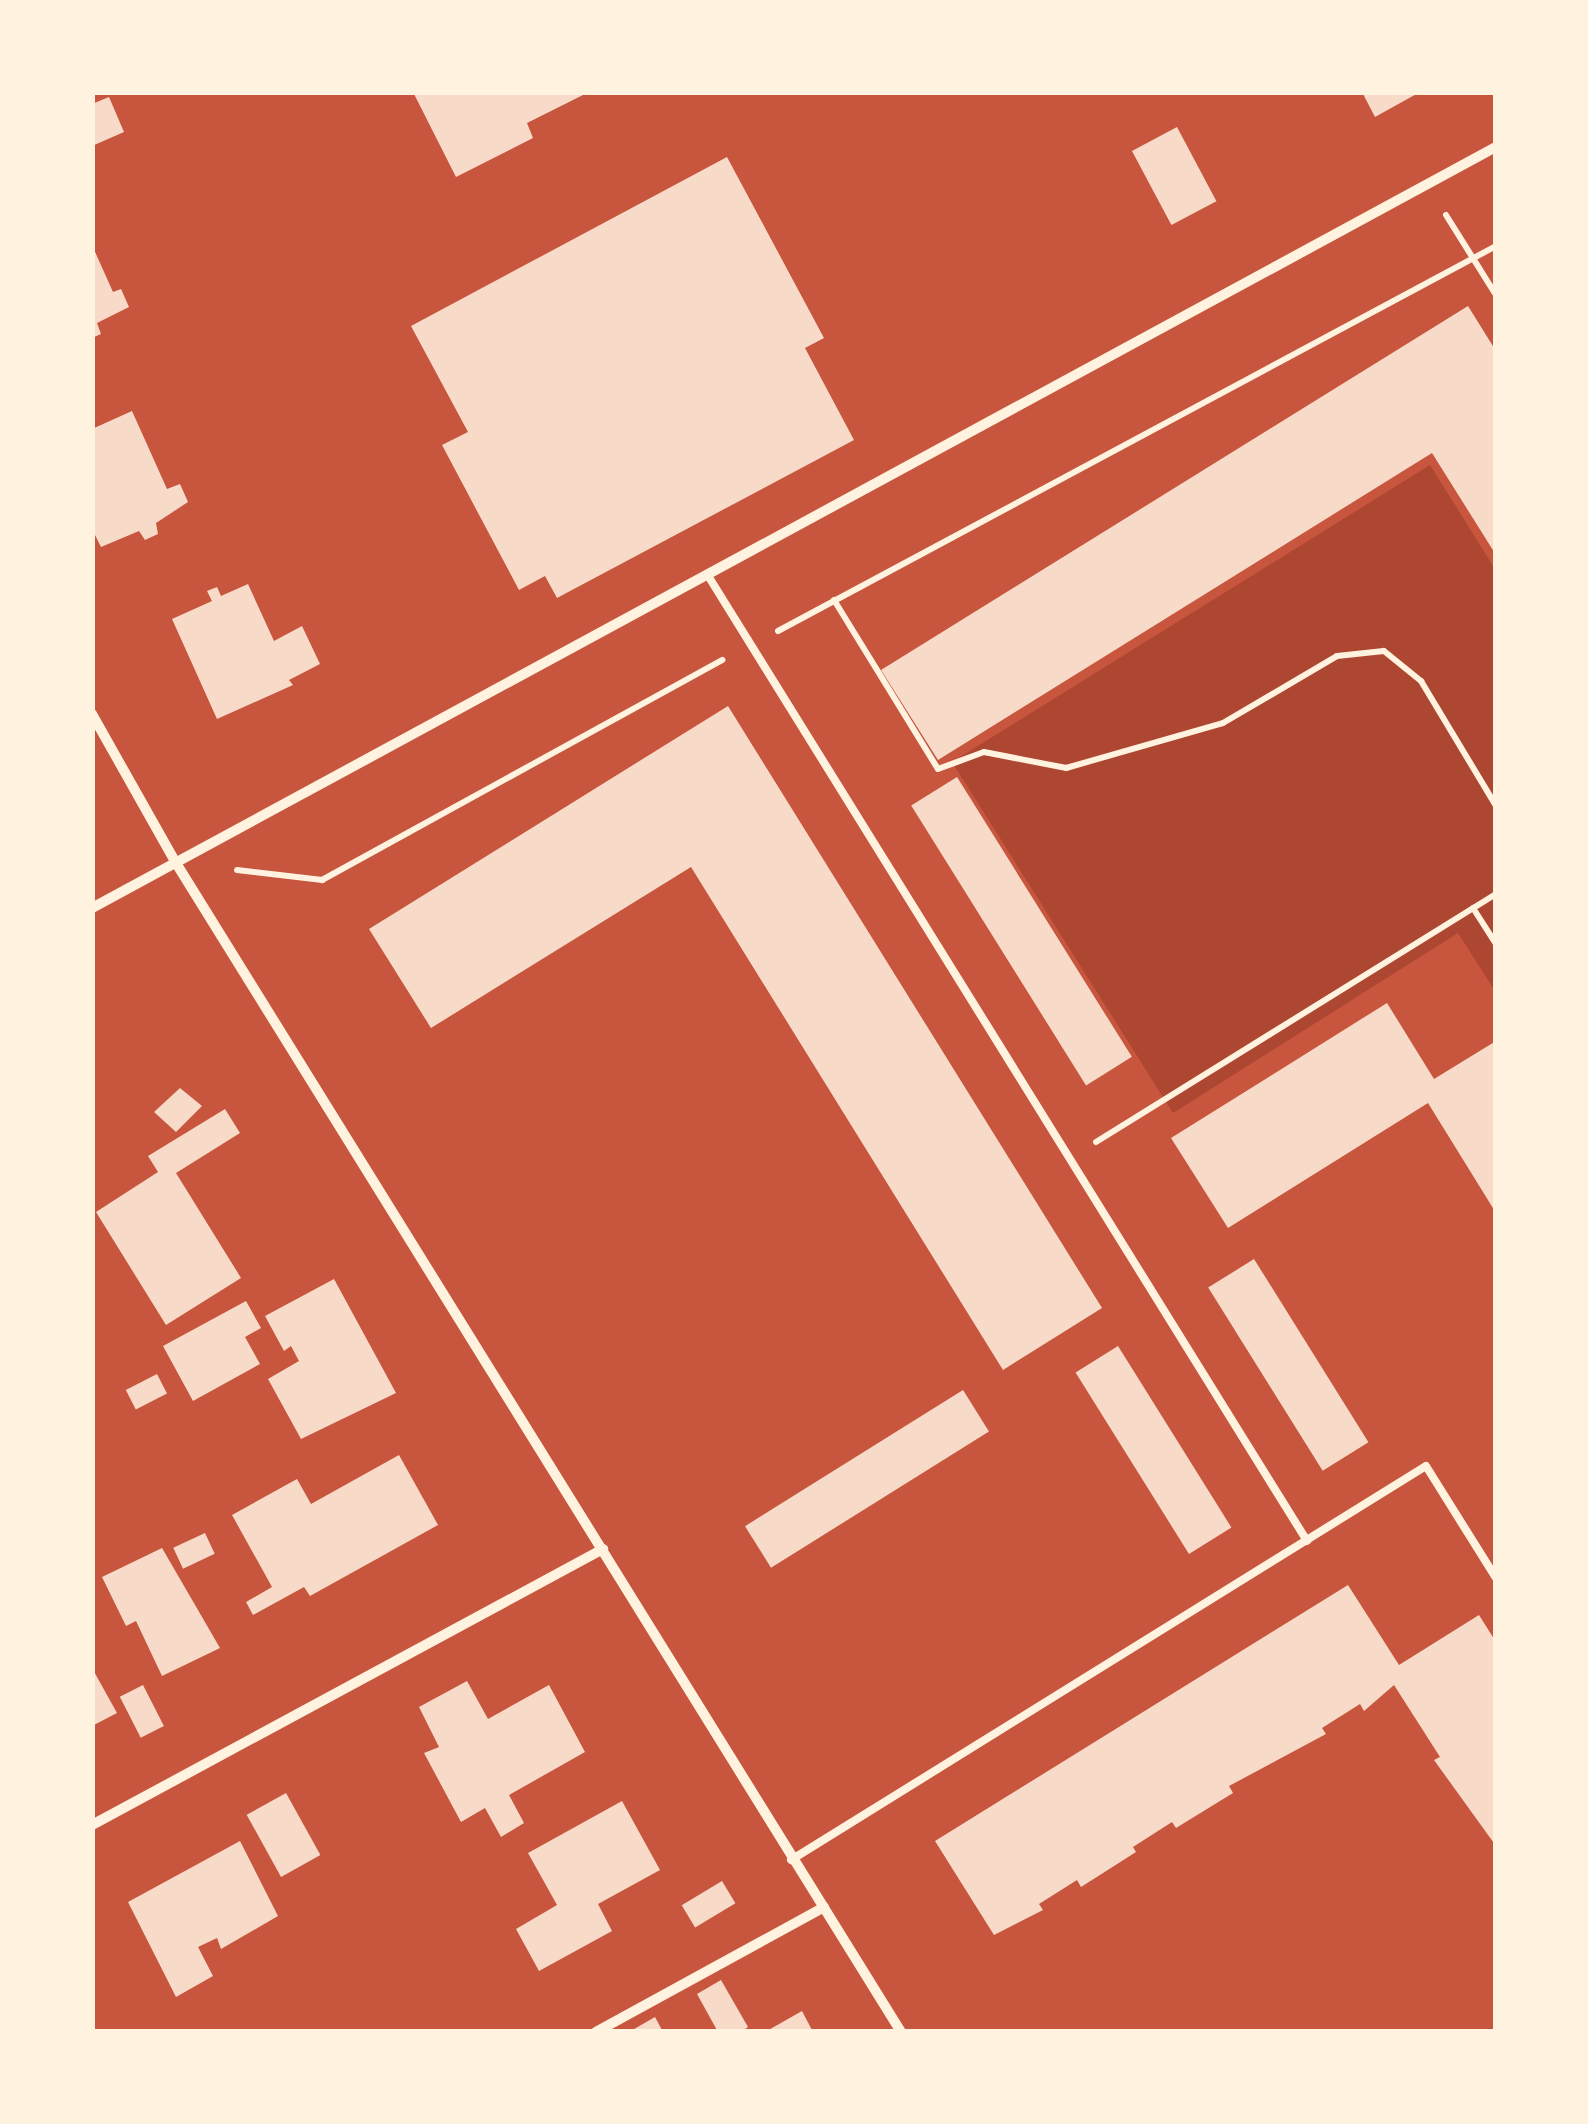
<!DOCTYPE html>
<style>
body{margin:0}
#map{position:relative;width:1588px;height:2124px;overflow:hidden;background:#c8553d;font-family:Bitter,serif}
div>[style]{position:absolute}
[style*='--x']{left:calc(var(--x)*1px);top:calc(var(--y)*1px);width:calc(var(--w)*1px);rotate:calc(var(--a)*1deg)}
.green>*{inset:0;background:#ae4732}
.building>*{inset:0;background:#f7dbc8;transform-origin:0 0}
.path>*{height:6px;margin:-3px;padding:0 3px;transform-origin:3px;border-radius:3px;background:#fff3e0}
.service>*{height:8px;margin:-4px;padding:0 4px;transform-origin:4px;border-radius:4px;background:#fff3e0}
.minor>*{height:10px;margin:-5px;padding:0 5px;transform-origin:5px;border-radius:5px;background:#fff3e0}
span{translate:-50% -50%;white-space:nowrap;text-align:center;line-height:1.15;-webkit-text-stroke:9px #fff3e0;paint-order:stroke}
.frame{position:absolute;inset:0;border:95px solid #fff3e0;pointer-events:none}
</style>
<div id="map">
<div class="green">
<div style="clip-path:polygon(1430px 465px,1495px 569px,1495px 991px,1458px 933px,1173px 1113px,952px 762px)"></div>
</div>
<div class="building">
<div style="clip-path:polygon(413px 92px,589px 92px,527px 123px,533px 138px,456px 177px)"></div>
<div style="clip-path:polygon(1362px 92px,1420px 92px,1375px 117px)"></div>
<div style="clip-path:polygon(109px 97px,124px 132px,92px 146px,92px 104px)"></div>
<div style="left:1177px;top:127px;width:84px;height:51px;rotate:62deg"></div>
<div style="clip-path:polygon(727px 157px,824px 338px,805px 348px,854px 440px,557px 598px,545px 576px,519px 590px,442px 445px,468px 432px,411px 326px)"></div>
<div style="clip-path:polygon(92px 245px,113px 292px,121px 289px,129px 307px,97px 323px,101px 334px,92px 338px)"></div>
<div style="clip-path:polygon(1468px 306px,1496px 351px,1496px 555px,1432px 453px,938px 760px,881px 670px)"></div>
<div style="clip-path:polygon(132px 411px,167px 489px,180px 484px,188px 502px,156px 523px,158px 534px,145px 540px,139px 531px,101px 547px,92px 529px,92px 429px)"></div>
<div style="clip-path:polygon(248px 584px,274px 641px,302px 626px,320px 664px,289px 680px,293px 685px,217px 719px,172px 619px,212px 601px,207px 591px,217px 587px,221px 596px)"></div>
<div style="clip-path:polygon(728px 706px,1102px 1308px,1003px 1370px,691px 867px,431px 1028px,369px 929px)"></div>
<div style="left:957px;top:777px;width:330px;height:54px;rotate:58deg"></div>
<div style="clip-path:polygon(1387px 1003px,1434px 1079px,1496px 1041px,1496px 1213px,1428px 1103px,1228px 1228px,1171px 1138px)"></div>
<div style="clip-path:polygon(180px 1088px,202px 1106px,176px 1132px,154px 1112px)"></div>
<div style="clip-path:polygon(225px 1109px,240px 1133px,176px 1173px,241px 1278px,166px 1325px,96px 1212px,158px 1172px,148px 1156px)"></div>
<div style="left:1254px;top:1259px;width:216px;height:54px;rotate:58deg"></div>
<div style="clip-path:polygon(334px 1279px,396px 1393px,301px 1439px,268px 1379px,299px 1361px,291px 1346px,284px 1351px,265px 1316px)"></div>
<div style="clip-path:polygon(246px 1301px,261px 1328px,245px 1337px,260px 1364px,193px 1401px,163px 1346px)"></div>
<div style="left:1118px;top:1346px;width:214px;height:50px;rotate:58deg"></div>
<div style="left:157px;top:1374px;width:22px;height:35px;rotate:63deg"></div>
<div style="left:963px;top:1390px;width:49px;height:257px;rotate:58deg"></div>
<div style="clip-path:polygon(399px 1455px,438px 1525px,310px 1596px,304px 1587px,253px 1615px,246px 1602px,272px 1587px,232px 1515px,297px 1479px,311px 1504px)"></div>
<div style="left:205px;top:1533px;width:23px;height:35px;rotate:65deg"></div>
<div style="clip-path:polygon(162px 1548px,220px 1648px,162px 1676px,136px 1621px,126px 1626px,102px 1577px)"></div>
<div style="clip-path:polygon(1348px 1585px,1399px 1665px,1479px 1615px,1496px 1642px,1496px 1846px,1434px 1760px,1440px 1757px,1394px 1685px,1364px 1711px,1360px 1704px,1322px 1728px,1326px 1734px,1229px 1786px,1233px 1793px,1176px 1828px,1172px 1822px,1133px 1847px,1136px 1852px,1081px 1887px,1077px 1880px,1039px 1904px,1043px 1910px,994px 1935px,935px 1841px)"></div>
<div style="clip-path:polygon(92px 1668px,117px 1713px,92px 1726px)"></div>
<div style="clip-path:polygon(467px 1681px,488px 1719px,549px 1685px,585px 1752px,509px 1795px,524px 1823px,501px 1837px,485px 1808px,461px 1822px,424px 1753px,439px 1747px,419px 1707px)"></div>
<div style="left:143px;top:1685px;width:46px;height:26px;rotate:63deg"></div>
<div style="left:286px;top:1793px;width:71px;height:45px;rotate:61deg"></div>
<div style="clip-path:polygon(622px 1801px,660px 1870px,598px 1904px,612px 1931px,539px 1971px,516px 1929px,557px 1905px,528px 1853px)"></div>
<div style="clip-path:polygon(240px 1841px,278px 1916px,221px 1949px,217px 1938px,198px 1947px,213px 1976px,176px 1997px,128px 1902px)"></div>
<div style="left:722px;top:1881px;width:26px;height:47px;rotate:59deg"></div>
<div style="clip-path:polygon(721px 1980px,748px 2027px,741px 2032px,718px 2032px,697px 1994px)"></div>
<div style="clip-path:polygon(802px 2011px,813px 2032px,765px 2032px)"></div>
<div style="clip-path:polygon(655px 2017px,663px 2032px,629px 2032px)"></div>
</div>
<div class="path">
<div style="--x:1446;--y:215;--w:94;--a:58"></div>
<div style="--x:834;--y:600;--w:198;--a:58.4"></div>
<div style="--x:938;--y:769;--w:49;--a:-20.3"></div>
<div style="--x:984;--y:752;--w:84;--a:11"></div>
<div style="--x:1066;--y:768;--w:163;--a:-16"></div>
<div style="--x:1223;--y:723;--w:132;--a:-30.4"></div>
<div style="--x:1337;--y:656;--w:47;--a:-6.1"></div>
<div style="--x:1384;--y:651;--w:48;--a:39"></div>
<div style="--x:1421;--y:681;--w:146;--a:59"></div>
<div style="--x:778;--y:631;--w:815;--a:-28.2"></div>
<div style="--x:237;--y:870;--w:86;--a:6.7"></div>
<div style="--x:322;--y:880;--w:457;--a:-28.8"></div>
<div style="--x:1473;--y:908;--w:43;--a:57.4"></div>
<div style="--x:1096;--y:1142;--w:471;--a:-31.8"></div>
</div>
<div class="service">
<div style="--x:707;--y:574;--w:1138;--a:58.18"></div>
<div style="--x:791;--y:1860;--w:747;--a:-31.82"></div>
<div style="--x:1426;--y:1466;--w:132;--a:58"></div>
</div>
<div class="minor">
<div style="--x:92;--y:714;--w:171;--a:60.6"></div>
<div style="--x:176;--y:863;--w:1376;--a:58.19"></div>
<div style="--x:92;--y:908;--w:1597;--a:-28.46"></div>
<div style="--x:92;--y:1825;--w:581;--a:-28.37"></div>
<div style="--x:596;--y:2032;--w:260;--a:-28.7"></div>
</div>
<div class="frame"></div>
</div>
